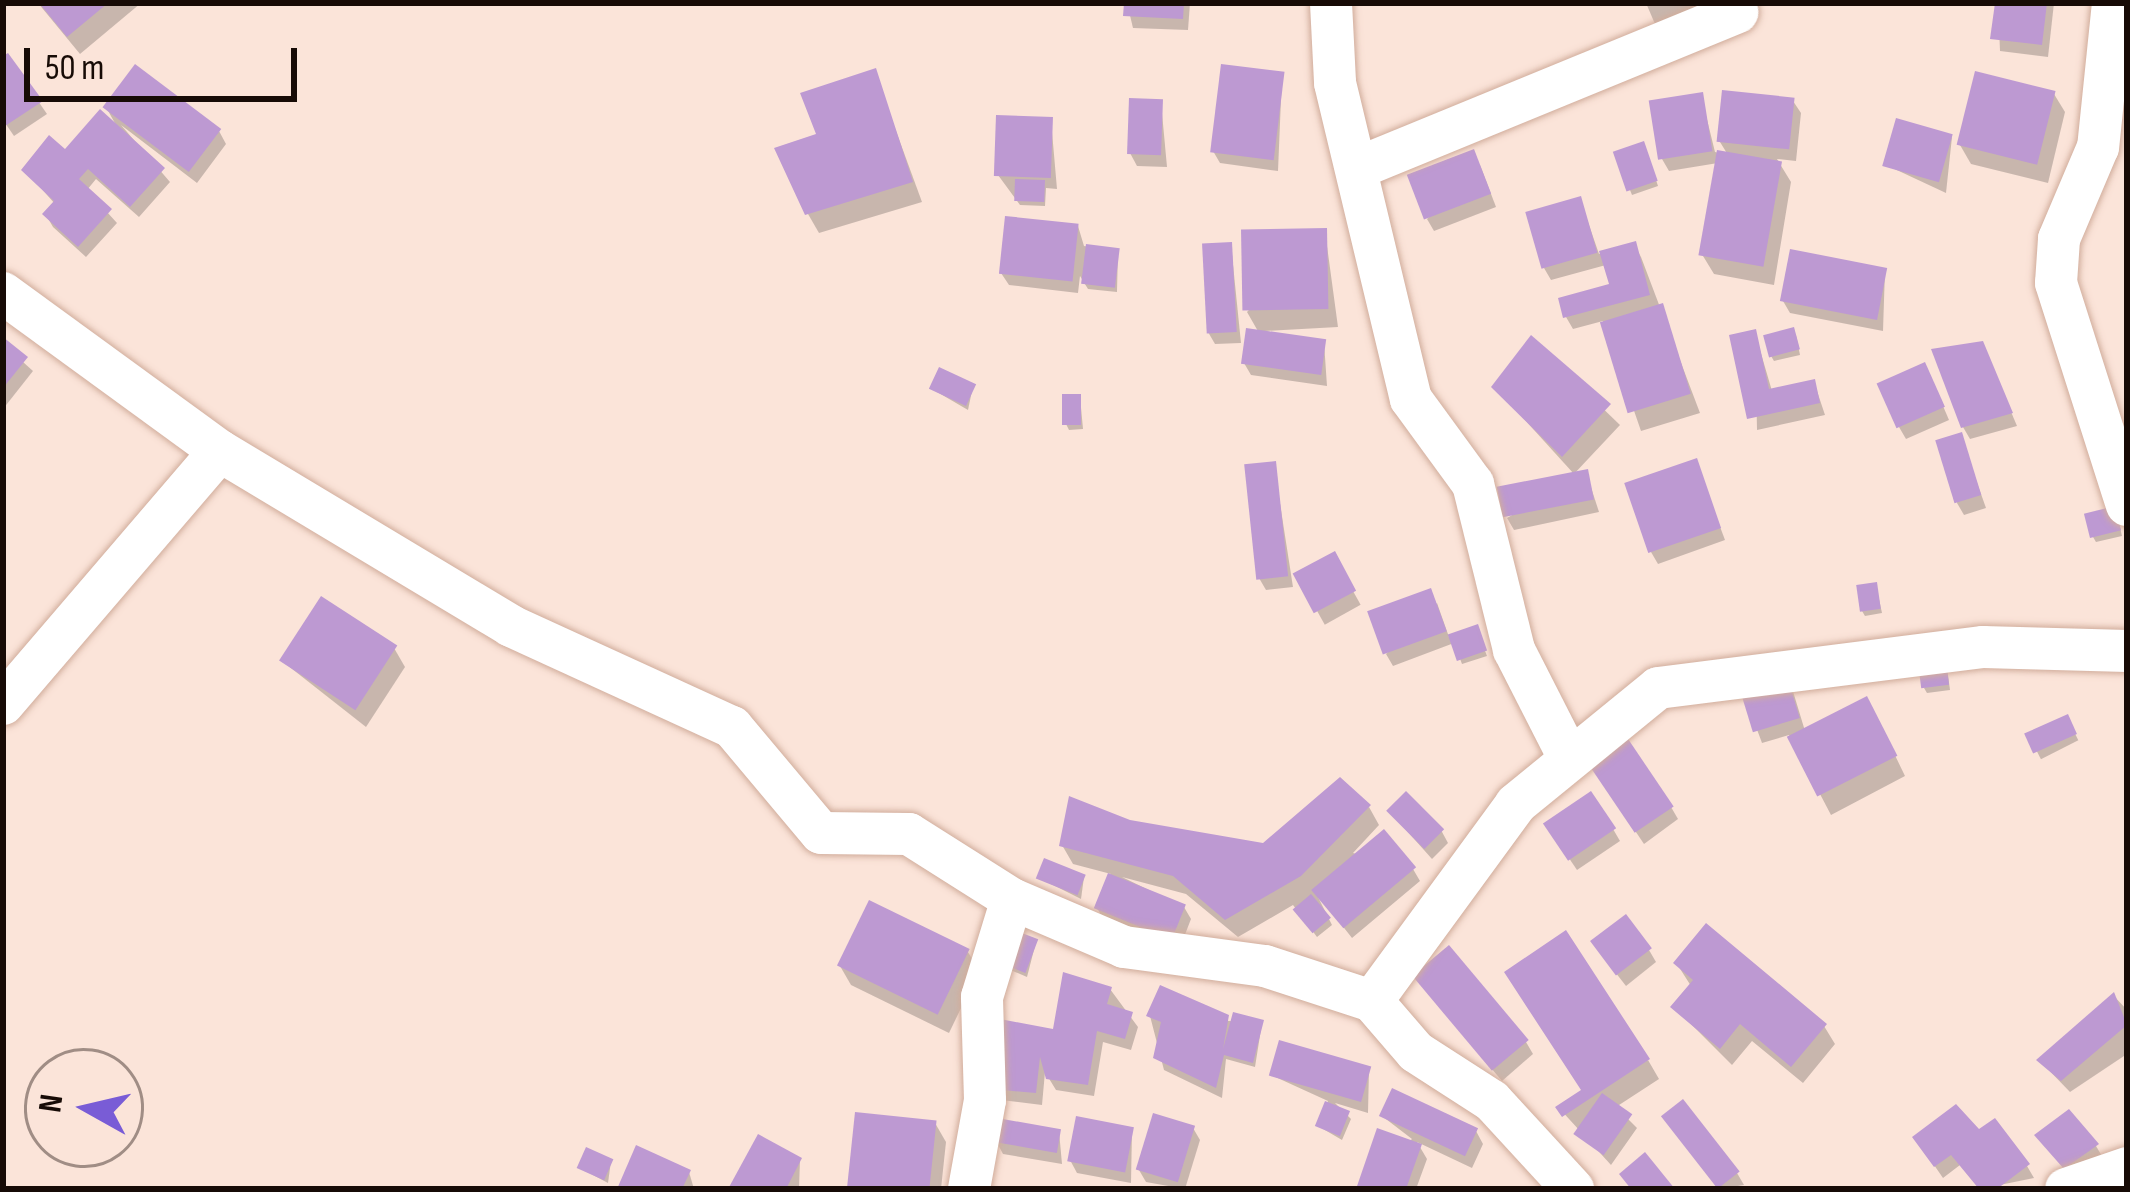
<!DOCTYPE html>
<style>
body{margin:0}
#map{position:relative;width:2130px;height:1192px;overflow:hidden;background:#fbe4d9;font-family:"Sofia Sans Condensed",sans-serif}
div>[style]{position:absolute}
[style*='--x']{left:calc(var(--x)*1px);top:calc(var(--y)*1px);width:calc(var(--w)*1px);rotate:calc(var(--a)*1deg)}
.shadow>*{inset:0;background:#0003;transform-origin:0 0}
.building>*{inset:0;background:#bd99d2;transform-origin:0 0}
.roads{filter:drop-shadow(0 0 3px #d1ad9c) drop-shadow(0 0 3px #d1ad9c)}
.street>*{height:42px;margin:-21px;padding:0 21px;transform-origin:21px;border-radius:21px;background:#fff}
span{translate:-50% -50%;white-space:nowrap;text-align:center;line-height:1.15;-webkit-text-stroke:9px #fbe4d9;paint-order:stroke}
.frame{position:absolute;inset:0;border:6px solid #170b06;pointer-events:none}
.north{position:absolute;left:24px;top:1048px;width:120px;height:120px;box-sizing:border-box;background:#fbe4d9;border:3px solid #a08d85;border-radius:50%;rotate:278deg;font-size:33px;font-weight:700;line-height:48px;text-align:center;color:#170b06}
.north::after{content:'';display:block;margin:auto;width:42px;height:54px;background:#795cd6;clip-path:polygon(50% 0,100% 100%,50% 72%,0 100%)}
.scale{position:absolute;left:24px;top:48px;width:273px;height:54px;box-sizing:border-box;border:6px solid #170b06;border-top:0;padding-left:15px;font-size:36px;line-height:42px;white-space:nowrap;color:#170b06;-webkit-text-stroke:9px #fbe4d9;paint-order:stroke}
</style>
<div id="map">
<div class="shadow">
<div style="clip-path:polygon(38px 3px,141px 3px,80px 54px)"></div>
<div style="clip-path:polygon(1127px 3px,1190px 3px,1188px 30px,1133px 28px)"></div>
<div style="clip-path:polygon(1646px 3px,1714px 3px,1655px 24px)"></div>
<div style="clip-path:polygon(1998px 3px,2054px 3px,2048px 57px,2000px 51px)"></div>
<div style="clip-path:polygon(8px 57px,47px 114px,14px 136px,3px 120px)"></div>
<div style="clip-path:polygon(874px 71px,922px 202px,819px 233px,808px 214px,820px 136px)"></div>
<div style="clip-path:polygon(1282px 75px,1278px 171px,1220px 163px,1213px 151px)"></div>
<div style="clip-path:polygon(2054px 94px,2065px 112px,2048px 183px,1971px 164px,1960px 145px)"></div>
<div style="clip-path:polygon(1701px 95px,1715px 152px,1728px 155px,1720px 142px,1793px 101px,1801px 113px,1796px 161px,1777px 159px,1791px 182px,1774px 285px,1714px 274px,1703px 256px,1718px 163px,1669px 171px,1662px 159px)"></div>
<div style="clip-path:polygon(1161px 102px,1167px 167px,1137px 166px,1130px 153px)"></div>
<div style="clip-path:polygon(106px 107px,219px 131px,226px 144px,197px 183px,121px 125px,170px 182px,139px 217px,96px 179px,87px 190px,117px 223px,86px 257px,53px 227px,46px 215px,55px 204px,25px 170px,117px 127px)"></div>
<div style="clip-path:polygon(1051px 120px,1057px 189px,1046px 188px,1045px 206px,1020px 205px,998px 175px)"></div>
<div style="clip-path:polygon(1952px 137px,1946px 193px,1886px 165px)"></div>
<div style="clip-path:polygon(1646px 150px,1658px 186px,1632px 195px,1630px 190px)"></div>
<div style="clip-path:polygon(1480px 165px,1496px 207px,1434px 231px,1427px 219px)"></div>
<div style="clip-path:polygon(1580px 199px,1599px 254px,1634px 244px,1641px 257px,1700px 413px,1641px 431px,1603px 321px,1573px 329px,1566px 317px,1612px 287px,1606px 265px,1551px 280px,1544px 268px)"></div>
<div style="clip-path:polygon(1078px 226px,1084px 246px,1118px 251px,1117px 292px,1088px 289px,1080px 276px,1078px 293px,1009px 285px,1001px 273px)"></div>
<div style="clip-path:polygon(1325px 231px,1338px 327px,1265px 331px,1324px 342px,1327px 386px,1251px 375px,1244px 363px,1259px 333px,1247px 312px)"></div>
<div style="clip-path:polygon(1231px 245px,1241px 343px,1215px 344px,1208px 332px)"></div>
<div style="clip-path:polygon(1885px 270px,1883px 331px,1790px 313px,1783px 301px)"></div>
<div style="clip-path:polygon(1755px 333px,1772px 391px,1814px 382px,1825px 415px,1757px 430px)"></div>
<div style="clip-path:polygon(1796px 335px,1800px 355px,1774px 361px,1771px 356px)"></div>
<div style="clip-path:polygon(1531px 339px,1620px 425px,1574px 474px,1495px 387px)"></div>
<div style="clip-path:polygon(3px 344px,33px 371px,3px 409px)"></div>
<div style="clip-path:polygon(1988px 357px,2017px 426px,1970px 439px,1963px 427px)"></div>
<div style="clip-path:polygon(1931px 378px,1949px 420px,1906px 439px,1899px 427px)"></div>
<div style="clip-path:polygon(973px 386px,968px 410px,932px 389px)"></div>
<div style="clip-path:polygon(1080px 397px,1083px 429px,1069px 430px,1066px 424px)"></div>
<div style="clip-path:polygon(1960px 435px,1986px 508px,1964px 515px,1957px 503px)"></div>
<div style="clip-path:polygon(1696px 462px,1725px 540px,1658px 564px,1651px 552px)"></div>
<div style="clip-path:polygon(1274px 465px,1293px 587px,1266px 590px,1259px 578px)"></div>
<div style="clip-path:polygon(1586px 472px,1599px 512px,1514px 530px,1507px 518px)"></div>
<div style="clip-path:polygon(2117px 514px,2122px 536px,2096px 542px,2093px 537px)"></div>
<div style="left:1333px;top:555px;width:57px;height:41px;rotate:61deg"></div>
<div style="clip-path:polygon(1876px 585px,1882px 613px,1865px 616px,1862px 611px)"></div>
<div style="clip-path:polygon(1437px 603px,1449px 637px,1476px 627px,1487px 656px,1462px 664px,1454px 643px,1393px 666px,1386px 654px)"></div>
<div style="clip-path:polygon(394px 648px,405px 667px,366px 727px,282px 661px)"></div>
<div style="clip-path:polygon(1946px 660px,1950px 690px,1927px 693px,1924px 688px)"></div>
<div style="clip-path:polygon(1792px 688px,1805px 731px,1877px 718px,1905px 776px,1831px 815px,1789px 735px,1762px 743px,1742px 689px)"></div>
<div style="left:2067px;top:718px;width:25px;height:42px;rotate:63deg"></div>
<div style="clip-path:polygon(1592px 767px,1671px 807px,1678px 819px,1644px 844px)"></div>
<div style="clip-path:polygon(1369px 807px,1379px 825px,1353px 853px,1413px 869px,1420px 881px,1352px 938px,1315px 891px,1332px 925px,1317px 937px,1293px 905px,1238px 937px,1186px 894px,1122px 877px,1184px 907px,1191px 919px,1179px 950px,1104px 920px,1097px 908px,1111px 874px,1073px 864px,1062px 845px,1130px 822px,1264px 846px)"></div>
<div style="clip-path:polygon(1390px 812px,1441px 830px,1448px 843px,1432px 859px)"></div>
<div style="clip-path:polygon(1613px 829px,1620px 841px,1577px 870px,1554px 836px)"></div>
<div style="clip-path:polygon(1084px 877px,1081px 899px,1039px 878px)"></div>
<div style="clip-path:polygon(1036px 942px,1027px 977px,1008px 969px)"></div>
<div style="clip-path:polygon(1649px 950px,1656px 962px,1626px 986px,1601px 954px)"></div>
<div style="clip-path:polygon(968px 952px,979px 971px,949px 1033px,851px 985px,840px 966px)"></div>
<div style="clip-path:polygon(1677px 964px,1824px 1026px,1835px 1044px,1803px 1083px,1752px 1041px,1732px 1065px,1674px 1007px,1691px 986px)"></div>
<div style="clip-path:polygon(1110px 989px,1138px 1027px,1131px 1050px,1103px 1042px,1094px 1096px,1056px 1090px,1045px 1072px,1042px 1105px,1001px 1100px,994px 1088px)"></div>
<div style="clip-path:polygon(1424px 989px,1526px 1042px,1533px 1054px,1502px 1081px)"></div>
<div style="clip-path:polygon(2114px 996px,2127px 1010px,2127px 1054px,2070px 1092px,2040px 1061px)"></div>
<div style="clip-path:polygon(1150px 1016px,1262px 1023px,1255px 1067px,1226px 1059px,1222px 1098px,1164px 1070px)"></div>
<div style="clip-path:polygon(1648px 1060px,1659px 1079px,1616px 1107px,1637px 1128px,1611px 1165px,1559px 1108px)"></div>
<div style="clip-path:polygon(1369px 1070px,1368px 1113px,1335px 1103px,1351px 1119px,1342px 1140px,1318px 1126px,1328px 1101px,1271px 1075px)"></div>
<div style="clip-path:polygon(1382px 1116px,1476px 1131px,1483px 1144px,1472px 1168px,1417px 1142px,1427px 1159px,1416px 1189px,1359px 1189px,1412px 1139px)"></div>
<div style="clip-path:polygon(935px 1123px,946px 1142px,941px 1189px,850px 1189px)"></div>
<div style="clip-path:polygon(1193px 1128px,1200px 1140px,1185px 1189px,1146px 1182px,1139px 1170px)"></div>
<div style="clip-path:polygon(1672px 1129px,1737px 1173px,1744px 1185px,1719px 1189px)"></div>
<div style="clip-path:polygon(1132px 1130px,1131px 1183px,1077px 1173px,1070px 1160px)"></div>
<div style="clip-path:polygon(1059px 1131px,1062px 1164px,1003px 1154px,996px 1141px)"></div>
<div style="clip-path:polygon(1978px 1133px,2027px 1166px,2034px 1178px,1980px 1189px,1960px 1165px,1943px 1178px,1923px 1149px)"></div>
<div style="clip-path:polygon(2038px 1135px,2096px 1146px,2103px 1158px,2073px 1179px)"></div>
<div style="clip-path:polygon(800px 1160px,799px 1189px,738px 1189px)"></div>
<div style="clip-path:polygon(611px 1161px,608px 1183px,580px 1168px)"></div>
<div style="clip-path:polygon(689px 1172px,694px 1189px,620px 1189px)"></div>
</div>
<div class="building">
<div style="clip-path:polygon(39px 3px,108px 3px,67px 37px)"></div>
<div style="clip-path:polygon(1124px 3px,1184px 3px,1183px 19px,1123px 16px)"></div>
<div style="clip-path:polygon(1995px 3px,2047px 3px,2042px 45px,1990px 39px)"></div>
<div style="clip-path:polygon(8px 53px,43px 101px,5px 126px,3px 56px)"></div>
<div style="left:135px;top:64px;width:108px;height:54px;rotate:37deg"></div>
<div style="left:1221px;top:64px;width:64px;height:89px;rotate:7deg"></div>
<div style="clip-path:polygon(876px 68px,913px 182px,805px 215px,774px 148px,816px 134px,800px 93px)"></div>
<div style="left:1975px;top:71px;width:83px;height:76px;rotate:14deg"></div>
<div style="left:1722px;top:90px;width:73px;height:52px;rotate:6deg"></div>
<div style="left:1703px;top:92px;width:60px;height:55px;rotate:81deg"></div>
<div style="left:1129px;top:98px;width:34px;height:56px;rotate:2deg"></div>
<div style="clip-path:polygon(100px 109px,165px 168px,130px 207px,88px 169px,79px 179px,112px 209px,78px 247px,42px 214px,54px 201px,21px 170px,49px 135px,65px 149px)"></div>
<div style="left:996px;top:115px;width:57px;height:61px;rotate:2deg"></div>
<div style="left:1896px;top:118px;width:59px;height:50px;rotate:16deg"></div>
<div style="left:1644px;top:141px;width:42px;height:33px;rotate:71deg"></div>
<div style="left:1474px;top:149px;width:48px;height:72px;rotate:69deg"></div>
<div style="left:1717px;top:150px;width:66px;height:107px;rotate:10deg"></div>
<div style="left:1015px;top:179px;width:30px;height:22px;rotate:2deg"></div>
<div style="left:1581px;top:196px;width:59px;height:58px;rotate:74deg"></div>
<div style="left:1005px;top:216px;width:74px;height:58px;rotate:6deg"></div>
<div style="left:1327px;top:228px;width:81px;height:86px;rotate:89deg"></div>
<div style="clip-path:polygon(1636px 241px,1650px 295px,1563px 318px,1558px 298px,1609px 284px,1599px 251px)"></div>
<div style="left:1232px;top:242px;width:90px;height:30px;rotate:87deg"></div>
<div style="left:1086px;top:244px;width:34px;height:40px;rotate:7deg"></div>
<div style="left:1790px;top:249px;width:99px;height:53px;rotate:11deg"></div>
<div style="left:1663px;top:303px;width:95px;height:66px;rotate:73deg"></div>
<div style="left:1794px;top:327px;width:23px;height:32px;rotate:75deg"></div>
<div style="left:1246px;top:328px;width:81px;height:36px;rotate:8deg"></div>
<div style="clip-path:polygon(1756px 329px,1769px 389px,1815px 379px,1820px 403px,1747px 419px,1729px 335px)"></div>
<div style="clip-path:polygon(1531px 335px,1611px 404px,1562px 457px,1491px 387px)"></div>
<div style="clip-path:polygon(3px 337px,28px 357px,3px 388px)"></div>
<div style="clip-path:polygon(1983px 341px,2013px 413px,1961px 428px,1931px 349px)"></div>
<div style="left:1925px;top:362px;width:49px;height:53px;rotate:66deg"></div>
<div style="left:939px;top:367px;width:41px;height:24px;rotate:25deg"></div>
<div style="left:1062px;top:394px;width:19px;height:31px"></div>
<div style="left:1962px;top:432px;width:66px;height:28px;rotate:73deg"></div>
<div style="left:1697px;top:458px;width:74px;height:77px;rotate:71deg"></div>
<div style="left:1276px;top:461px;width:116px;height:32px;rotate:84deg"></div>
<div style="left:1588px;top:469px;width:31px;height:93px;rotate:79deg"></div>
<div style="left:2115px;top:506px;width:25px;height:32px;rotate:76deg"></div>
<div style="left:1335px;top:551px;width:45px;height:48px;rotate:62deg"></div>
<div style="left:1877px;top:582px;width:27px;height:21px;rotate:82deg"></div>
<div style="left:1431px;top:588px;width:46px;height:68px;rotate:70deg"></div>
<div style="left:321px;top:596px;width:91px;height:77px;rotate:33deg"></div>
<div style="left:1478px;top:624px;width:28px;height:32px;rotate:71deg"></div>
<div style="left:1945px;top:652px;width:33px;height:28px;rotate:83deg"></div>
<div style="left:1786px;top:673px;width:47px;height:49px;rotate:73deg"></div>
<div style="left:1867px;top:696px;width:67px;height:90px;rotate:63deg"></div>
<div style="left:2068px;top:714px;width:22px;height:48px;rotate:66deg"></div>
<div style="left:1620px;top:727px;width:96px;height:47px;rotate:56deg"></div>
<div style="clip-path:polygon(1340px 777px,1371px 805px,1301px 876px,1225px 920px,1173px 876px,1059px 846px,1069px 796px,1130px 820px,1263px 843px)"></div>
<div style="left:1406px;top:791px;width:54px;height:28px;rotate:45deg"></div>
<div style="left:1591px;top:791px;width:45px;height:58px;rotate:56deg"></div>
<div style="left:1384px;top:829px;width:50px;height:95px;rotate:50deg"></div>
<div style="left:1044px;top:858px;width:45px;height:22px;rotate:22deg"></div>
<div style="left:1108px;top:873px;width:84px;height:38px;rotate:22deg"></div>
<div style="left:1311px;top:894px;width:31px;height:24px;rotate:50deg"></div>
<div style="left:869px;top:900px;width:112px;height:73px;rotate:26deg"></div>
<div style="left:1626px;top:914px;width:43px;height:45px;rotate:53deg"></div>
<div style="clip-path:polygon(1706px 923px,1827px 1024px,1791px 1067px,1740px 1024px,1720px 1049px,1670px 1007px,1693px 980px,1673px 963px)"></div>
<div style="left:1014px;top:930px;width:26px;height:36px;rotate:21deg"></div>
<div style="clip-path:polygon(1566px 930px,1650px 1059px,1562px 1117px,1555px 1107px,1581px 1090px,1504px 972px)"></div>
<div style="left:1449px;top:945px;width:124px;height:48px;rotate:50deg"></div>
<div style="clip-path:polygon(1063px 972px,1112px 987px,1107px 1004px,1133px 1012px,1125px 1039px,1097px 1031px,1088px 1085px,1046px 1079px,1040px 1057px,1036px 1093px,991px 1089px,1000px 1019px,1053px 1029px)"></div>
<div style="clip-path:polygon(1160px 985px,1229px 1015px,1223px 1049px,1233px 1012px,1264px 1020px,1253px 1063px,1224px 1055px,1216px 1088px,1153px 1058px,1161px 1022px,1146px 1016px)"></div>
<div style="clip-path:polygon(2114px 992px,2127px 1025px,2061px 1081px,2036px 1060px)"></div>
<div style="left:1279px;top:1040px;width:96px;height:37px;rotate:16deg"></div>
<div style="left:1392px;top:1088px;width:95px;height:31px;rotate:25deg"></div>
<div style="left:1602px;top:1093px;width:37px;height:50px;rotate:35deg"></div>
<div style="left:1683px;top:1099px;width:92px;height:28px;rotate:52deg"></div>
<div style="left:1325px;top:1101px;width:27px;height:27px;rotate:22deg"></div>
<div style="clip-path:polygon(1956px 1104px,1979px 1129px,1995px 1118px,2030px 1164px,1997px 1189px,1979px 1189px,1951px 1155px,1934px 1167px,1912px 1137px)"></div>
<div style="clip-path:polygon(2069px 1109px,2099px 1144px,2064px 1169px,2034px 1135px)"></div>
<div style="left:855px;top:1112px;width:82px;height:77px;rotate:6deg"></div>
<div style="left:1153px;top:1113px;width:44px;height:59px;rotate:17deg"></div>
<div style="left:1076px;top:1116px;width:59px;height:46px;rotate:11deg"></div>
<div style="left:997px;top:1118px;width:65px;height:24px;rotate:10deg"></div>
<div style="clip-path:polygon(1377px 1128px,1422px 1144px,1406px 1189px,1356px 1189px)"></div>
<div style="clip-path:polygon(758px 1134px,802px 1158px,786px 1189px,728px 1189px)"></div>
<div style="clip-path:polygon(636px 1145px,691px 1170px,682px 1189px,617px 1189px)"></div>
<div style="left:586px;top:1147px;width:30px;height:23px;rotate:24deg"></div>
<div style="clip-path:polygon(1645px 1152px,1675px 1189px,1631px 1189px,1619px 1174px)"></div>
</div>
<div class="roads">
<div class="street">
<div style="--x:1331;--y:3;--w:80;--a:87.1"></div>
<div style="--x:1335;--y:83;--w:325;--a:76.5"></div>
<div style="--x:1411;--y:399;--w:105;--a:53.9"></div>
<div style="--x:1473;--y:484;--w:171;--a:76.1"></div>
<div style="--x:1514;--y:650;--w:121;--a:63"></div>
<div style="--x:2113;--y:3;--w:145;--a:95.9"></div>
<div style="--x:2098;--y:147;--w:100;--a:113"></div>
<div style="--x:2059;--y:239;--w:44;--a:93.9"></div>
<div style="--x:2056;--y:283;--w:233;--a:72.3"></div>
<div style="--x:1360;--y:167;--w:408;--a:-22.3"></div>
<div style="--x:3;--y:293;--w:268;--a:36.1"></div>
<div style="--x:220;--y:451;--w:340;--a:31"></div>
<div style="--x:511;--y:626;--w:243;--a:24.6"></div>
<div style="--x:732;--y:727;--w:138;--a:50"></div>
<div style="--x:821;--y:833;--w:88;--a:0.7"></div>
<div style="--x:909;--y:834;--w:122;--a:32.3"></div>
<div style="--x:1012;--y:899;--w:122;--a:23.2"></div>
<div style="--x:1124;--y:947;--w:142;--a:7.7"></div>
<div style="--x:1265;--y:966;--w:113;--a:18.1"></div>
<div style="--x:1372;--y:1001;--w:67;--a:49.2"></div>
<div style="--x:1416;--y:1052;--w:90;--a:32.8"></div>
<div style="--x:1492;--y:1101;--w:120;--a:47.4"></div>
<div style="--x:3;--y:704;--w:333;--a:-49.4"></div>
<div style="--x:1372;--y:1001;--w:244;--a:-53.8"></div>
<div style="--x:1516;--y:804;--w:183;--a:-39.2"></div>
<div style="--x:1658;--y:688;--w:328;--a:-7.2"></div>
<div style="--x:1983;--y:647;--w:144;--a:1.6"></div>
<div style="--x:969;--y:1189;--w:90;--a:-79.8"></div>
<div style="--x:985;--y:1100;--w:103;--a:-91.7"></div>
<div style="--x:982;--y:997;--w:102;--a:-73"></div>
<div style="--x:2066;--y:1189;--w:65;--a:-19"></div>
</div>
</div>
<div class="frame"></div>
<div class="north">N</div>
<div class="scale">50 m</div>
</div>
